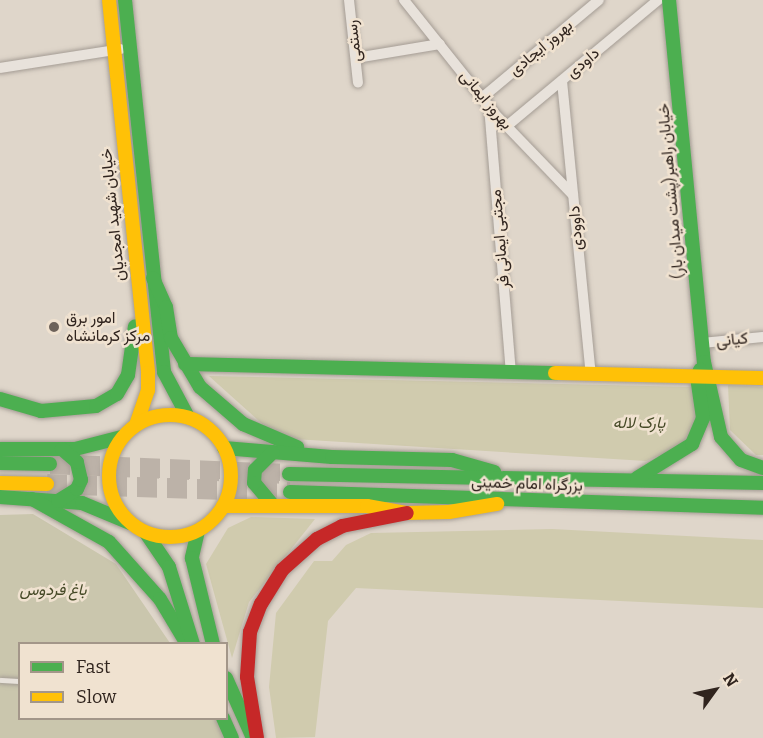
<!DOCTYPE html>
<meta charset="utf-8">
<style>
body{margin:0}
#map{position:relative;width:763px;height:738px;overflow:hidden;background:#dfd6ca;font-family:Bitter,Vazirmatn,serif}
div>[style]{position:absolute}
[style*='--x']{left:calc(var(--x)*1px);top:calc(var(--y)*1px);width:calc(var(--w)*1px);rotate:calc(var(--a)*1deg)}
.green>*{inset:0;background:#d0cbae}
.cemetery>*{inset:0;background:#cac6ad}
.highway-tunnel>*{height:20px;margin-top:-10px;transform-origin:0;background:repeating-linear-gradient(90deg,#bcb2a8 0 20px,transparent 0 30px)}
.roads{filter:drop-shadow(0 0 2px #a49c94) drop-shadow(0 0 2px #a49c94)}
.lane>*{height:5px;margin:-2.5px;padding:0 2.5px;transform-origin:2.5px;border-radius:2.5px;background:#e8e2db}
.street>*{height:10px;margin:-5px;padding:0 5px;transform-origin:5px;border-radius:5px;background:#e8e2db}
.fast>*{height:14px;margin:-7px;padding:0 7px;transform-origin:7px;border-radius:7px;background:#4caf50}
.slow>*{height:14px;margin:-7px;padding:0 7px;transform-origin:7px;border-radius:7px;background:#ffc107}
.slow>.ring{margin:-7px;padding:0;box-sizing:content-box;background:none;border:14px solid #ffc107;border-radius:50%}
.jam>*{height:14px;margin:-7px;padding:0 7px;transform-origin:7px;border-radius:7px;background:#c62828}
.dots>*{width:16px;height:16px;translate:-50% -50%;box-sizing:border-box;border:3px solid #f0e2d0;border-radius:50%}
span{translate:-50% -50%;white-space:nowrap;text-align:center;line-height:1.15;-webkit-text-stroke:5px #f0e2d0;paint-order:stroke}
.street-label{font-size:16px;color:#30241e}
.poi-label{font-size:16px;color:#30241e}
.left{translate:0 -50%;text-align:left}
.park-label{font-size:16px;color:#464a27;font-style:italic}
.legend{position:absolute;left:18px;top:642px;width:210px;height:78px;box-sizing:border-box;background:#f0e2d0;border:2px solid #a39689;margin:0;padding:8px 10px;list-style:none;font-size:18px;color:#30241e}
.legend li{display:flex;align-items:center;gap:12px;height:30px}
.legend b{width:30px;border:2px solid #a39689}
.north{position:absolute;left:685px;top:660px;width:60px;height:60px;-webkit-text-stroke:4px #f0e2d0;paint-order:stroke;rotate:57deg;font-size:16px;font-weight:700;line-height:24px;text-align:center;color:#30241e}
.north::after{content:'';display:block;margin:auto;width:21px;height:27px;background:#30241e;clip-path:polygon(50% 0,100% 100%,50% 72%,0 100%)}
</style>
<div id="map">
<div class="green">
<div style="clip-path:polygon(209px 376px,691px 387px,697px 417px,683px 446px,646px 461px,278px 438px)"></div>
<div style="clip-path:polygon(728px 385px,763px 387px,763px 455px,756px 455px,730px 430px)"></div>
<div style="clip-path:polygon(251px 517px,315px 519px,249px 602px,232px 658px,206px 564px,228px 528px)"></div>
<div style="clip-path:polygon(552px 529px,763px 540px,763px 608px,356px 588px,328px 621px,315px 737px,276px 738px,269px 687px,276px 613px,314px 561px,332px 561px,346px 545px,371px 533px)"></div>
</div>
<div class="cemetery">
<div style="clip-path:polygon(33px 514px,116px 564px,170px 643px,20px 644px,20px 718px,224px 719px,234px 738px,0 738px,0 515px)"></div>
</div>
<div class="highway-tunnel">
<div style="--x:50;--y:464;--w:239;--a:2.4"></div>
<div style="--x:47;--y:484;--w:243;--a:1.9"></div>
</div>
<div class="roads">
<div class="lane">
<div style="--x:0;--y:680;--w:20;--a:3"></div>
</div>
<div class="street">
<div style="--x:349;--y:0;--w:83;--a:83.8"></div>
<div style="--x:404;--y:0;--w:146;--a:51.4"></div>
<div style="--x:495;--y:114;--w:112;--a:46.1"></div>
<div style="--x:356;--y:58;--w:85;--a:-9.5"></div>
<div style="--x:0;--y:68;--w:122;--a:-8.9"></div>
<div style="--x:562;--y:81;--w:295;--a:84.4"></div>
<div style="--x:483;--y:97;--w:151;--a:-39.9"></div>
<div style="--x:489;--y:106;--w:267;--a:85.3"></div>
<div style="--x:507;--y:126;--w:197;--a:-39.8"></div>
<div style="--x:702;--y:343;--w:61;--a:-5.6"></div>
</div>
<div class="fast">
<div style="--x:125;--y:0;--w:374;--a:84"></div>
<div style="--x:164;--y:372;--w:51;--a:61.9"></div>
<div style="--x:669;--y:0;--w:364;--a:84.5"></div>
<div style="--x:704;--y:362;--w:77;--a:77.2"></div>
<div style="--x:721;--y:437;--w:30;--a:49"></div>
<div style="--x:741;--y:460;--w:23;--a:20"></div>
<div style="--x:153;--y:278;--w:32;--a:66"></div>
<div style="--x:166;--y:307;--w:31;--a:81"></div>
<div style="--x:171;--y:338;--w:57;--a:59.4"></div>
<div style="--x:200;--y:387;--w:57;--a:40.7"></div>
<div style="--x:243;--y:424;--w:59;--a:23.1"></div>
<div style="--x:185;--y:364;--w:370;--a:1.4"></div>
<div style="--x:0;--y:399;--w:43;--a:16.3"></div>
<div style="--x:41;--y:411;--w:55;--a:-5.2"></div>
<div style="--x:96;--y:406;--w:24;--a:-30"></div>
<div style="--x:117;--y:394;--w:22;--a:-60"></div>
<div style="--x:128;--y:375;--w:49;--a:-81.9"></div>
<div style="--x:224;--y:448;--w:108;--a:4.8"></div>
<div style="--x:332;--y:457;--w:120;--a:1.4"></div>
<div style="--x:452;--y:460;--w:44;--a:15.9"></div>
<div style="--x:0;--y:449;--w:75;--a:0"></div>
<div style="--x:75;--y:449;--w:49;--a:-14.3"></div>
<div style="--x:0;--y:463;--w:50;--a:1.1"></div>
<div style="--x:289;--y:474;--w:474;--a:1.1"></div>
<div style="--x:637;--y:478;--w:65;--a:-31.7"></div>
<div style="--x:692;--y:444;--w:28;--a:-67"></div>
<div style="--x:703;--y:418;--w:41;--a:-98.3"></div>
<div style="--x:697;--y:377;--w:8;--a:-67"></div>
<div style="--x:290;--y:492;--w:473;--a:1.9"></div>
<div style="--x:0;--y:497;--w:82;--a:4.2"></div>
<div style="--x:82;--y:503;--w:52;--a:22.6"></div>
<div style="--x:32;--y:499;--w:88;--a:29.2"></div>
<div style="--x:109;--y:542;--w:76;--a:48.2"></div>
<div style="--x:160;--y:599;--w:52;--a:59"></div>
<div style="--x:58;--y:501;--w:22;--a:-32"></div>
<div style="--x:77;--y:489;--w:10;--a:-66"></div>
<div style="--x:81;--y:480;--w:18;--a:-103"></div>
<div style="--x:77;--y:462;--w:20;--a:-139"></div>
<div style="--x:271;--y:503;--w:26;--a:-130"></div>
<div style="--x:254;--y:483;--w:13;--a:-86"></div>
<div style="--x:255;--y:470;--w:25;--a:-45"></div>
<div style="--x:198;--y:531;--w:28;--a:103"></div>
<div style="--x:192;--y:558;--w:89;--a:76.3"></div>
<div style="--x:146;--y:533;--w:41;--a:55.9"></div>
<div style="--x:169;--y:567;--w:81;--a:72.7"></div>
<div style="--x:226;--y:678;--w:66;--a:65.8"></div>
<div style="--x:223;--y:718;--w:22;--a:66"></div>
</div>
<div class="slow">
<div style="--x:109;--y:0;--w:375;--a:84"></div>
<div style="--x:148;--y:373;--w:17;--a:90"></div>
<div style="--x:148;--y:390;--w:37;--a:109"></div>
<div style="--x:555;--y:373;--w:208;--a:1.4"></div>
<div class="ring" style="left:109px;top:415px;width:108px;height:108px"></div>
<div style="--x:0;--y:483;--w:47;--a:1.2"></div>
<div style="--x:223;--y:506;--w:144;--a:0"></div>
<div style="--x:367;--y:506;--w:41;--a:9.9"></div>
<div style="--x:407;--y:513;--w:42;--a:-1.4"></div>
<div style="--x:449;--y:512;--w:49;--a:-9.5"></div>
</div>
<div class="jam">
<div style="--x:257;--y:738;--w:62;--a:-99.3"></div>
<div style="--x:247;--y:677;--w:45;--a:-86.2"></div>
<div style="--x:250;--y:632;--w:30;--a:-69"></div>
<div style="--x:261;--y:604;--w:40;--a:-58"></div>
<div style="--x:282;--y:570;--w:47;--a:-41.5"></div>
<div style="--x:317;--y:539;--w:28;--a:-27"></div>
<div style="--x:342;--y:526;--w:66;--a:-11.3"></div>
</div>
</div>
<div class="dots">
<div style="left:54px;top:327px;background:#6d625a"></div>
</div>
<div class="street-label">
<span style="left:354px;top:41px;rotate:-96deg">رستمی</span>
<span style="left:541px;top:48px;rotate:-40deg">بهروز ایجادی</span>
<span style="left:583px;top:63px;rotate:-40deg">داودی</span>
<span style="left:486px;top:100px;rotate:50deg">بهروز ایمانی</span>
<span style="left:671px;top:191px;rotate:-95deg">خیابان راهبر(پشت میدان بار)</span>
<span style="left:113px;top:215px;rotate:-96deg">خیابان شهید امجدیان</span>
<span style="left:576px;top:228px;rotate:-94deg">داوودی</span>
<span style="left:500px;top:239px;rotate:-95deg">مجتبی ایمانی فر</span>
<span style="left:732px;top:340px;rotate:-6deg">کیانی</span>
<span style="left:527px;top:484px;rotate:2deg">بزرگراه امام خمینی</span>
</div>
<div class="poi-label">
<span class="left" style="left:66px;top:327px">امور برق<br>مرکز کرمانشاه</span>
</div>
<div class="park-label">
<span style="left:639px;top:423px">پارک لاله</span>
<span style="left:53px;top:590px">باغ فردوس</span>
</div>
<ul class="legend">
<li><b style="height:8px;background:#4caf50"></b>Fast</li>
<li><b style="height:8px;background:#ffc107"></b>Slow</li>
</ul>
<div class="north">N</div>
</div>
